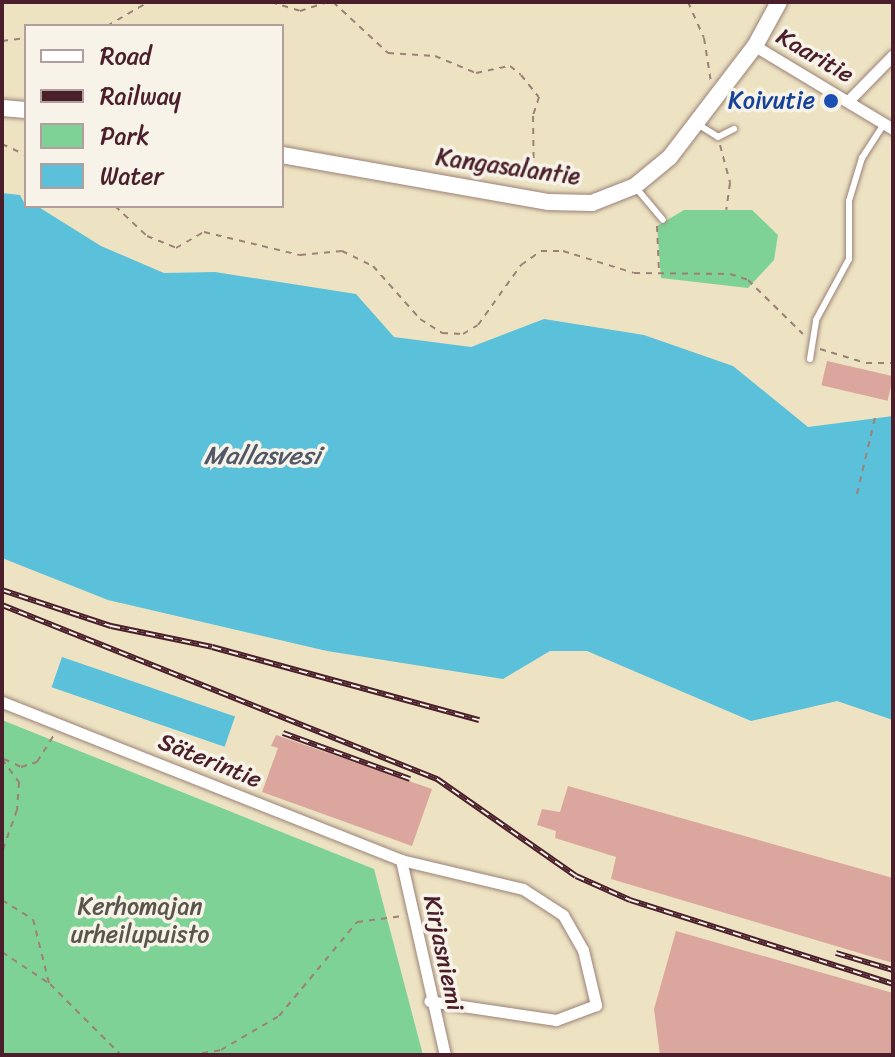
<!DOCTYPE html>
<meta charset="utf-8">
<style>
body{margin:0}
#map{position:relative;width:895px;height:1057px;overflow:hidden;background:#ede3c3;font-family:Sriracha,sans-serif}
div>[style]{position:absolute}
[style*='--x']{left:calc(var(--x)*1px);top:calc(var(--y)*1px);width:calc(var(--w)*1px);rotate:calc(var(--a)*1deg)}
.green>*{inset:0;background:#7ed295}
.water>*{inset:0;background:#5bc0d9;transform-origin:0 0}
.building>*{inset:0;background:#daa69d;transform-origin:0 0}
.path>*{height:2px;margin-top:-1px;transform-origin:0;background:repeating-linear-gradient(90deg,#9c8177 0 6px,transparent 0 12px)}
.roads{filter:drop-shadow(0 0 2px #9c8177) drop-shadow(0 0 2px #9c8177)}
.lane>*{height:6px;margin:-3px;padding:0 3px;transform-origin:3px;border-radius:3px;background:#fff}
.street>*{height:11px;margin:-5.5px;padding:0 5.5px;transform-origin:5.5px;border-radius:5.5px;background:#fff}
.secondary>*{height:16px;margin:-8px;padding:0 8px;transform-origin:8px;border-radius:8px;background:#fff}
.rail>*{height:6px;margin-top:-3px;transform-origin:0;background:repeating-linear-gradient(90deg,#f7f3e8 0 9px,#4a1f2b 0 18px);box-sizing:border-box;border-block:2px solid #4a1f2b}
.dots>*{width:22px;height:22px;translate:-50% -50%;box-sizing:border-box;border:4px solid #f7f3e8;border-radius:50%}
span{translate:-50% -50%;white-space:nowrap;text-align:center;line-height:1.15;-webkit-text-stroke:7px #f7f3e8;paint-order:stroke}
.street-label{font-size:24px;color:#4a1f2b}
.transit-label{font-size:24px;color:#164399}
.right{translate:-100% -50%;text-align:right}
.park-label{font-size:24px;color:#5a554b}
.water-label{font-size:26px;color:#505768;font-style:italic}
.frame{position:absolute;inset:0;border:4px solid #4a1f2b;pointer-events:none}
.legend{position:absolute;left:24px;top:24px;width:260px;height:184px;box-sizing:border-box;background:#f7f3e8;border:2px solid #b29e9c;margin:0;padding:10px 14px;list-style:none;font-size:24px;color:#4a1f2b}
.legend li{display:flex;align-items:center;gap:16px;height:40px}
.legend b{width:40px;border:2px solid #b29e9c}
</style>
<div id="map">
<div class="green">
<div style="clip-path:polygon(684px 210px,752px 210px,778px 235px,774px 260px,748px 288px,661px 278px,657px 226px)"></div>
<div style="clip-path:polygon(2px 720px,374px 869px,423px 1055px,2px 1055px)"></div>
</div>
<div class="water">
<div style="clip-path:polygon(2px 193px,20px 195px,26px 206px,37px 206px,101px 246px,164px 273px,215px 272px,356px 294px,394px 337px,471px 347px,544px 319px,644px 335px,733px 366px,808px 427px,893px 416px,893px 720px,837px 701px,751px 721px,587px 651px,550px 651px,503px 679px,327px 651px,108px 600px,2px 558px)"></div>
<div style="left:62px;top:657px;width:183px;height:32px;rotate:19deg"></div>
</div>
<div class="building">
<div style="left:827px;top:361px;width:68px;height:25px;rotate:13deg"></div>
<div style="clip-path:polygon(276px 735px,432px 789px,412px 846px,262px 792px,278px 748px,271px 746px)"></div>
<div style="clip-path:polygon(568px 786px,893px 878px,893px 963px,611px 879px,616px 857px,555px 838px,556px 831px,537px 825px,542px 809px,560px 812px)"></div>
<div style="clip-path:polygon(676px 931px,893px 993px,893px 1055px,660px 1055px,654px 1009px)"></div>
</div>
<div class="path">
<div style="--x:271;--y:2;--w:30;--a:17"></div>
<div style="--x:300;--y:11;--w:29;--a:-18"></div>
<div style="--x:333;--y:2;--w:75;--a:42.8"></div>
<div style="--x:388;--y:53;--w:47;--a:3.7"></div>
<div style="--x:435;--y:56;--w:44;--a:22.5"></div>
<div style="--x:476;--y:73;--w:35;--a:-12"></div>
<div style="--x:510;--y:66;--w:14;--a:39"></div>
<div style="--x:521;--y:75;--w:28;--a:51"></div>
<div style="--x:539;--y:97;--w:20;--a:108"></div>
<div style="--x:533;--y:116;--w:71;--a:89.2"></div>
<div style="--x:688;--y:2;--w:39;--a:66"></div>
<div style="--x:704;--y:38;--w:45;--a:81"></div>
<div style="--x:107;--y:26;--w:48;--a:-30.3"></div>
<div style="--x:2;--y:41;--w:24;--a:-7"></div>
<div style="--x:2;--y:144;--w:26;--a:25"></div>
<div style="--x:720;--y:145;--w:39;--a:75"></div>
<div style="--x:730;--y:183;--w:27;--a:98"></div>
<div style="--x:115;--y:206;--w:44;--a:43.2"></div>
<div style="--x:147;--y:236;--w:31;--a:22"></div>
<div style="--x:176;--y:248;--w:32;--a:-30"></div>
<div style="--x:204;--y:232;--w:99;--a:13.5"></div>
<div style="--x:300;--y:255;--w:42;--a:-5.4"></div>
<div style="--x:342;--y:251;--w:34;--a:26"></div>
<div style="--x:373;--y:266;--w:71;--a:48.4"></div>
<div style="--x:420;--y:319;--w:26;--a:32"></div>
<div style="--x:442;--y:333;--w:21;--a:3"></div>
<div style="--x:463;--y:334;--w:17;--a:-31"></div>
<div style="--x:478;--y:325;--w:74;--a:-54.4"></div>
<div style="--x:521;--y:265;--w:24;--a:-35"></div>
<div style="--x:541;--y:251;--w:22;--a:0"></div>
<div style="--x:563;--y:251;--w:74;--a:17.2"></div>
<div style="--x:634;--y:273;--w:96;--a:0.6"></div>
<div style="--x:730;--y:274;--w:19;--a:18"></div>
<div style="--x:748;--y:280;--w:77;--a:44.5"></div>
<div style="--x:657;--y:226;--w:46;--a:87.5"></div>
<div style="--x:820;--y:349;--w:48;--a:16.9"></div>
<div style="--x:866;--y:363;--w:27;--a:0"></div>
<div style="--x:857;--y:494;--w:78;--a:-76.7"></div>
<div style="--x:2;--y:759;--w:29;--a:54"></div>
<div style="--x:19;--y:782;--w:28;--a:94"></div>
<div style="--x:17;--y:810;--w:45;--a:109.7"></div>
<div style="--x:4;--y:759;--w:19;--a:25"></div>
<div style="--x:21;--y:767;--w:17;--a:-17"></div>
<div style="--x:37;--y:762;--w:31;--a:-58"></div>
<div style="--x:2;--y:900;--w:36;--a:32"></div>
<div style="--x:33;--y:919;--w:66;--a:76"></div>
<div style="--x:2;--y:952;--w:58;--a:33.7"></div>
<div style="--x:50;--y:984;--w:100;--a:45"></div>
<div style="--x:190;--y:1055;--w:31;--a:-9"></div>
<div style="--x:221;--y:1050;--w:67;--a:-30.4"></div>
<div style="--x:279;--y:1016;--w:122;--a:-50.3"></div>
<div style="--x:357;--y:922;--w:46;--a:-7.4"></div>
</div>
<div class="roads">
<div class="lane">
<div style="--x:699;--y:125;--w:22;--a:32"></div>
<div style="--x:718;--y:137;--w:18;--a:-27"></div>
<div style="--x:637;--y:189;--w:40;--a:50"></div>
<div style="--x:810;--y:359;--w:39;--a:-81"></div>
<div style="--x:816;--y:320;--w:69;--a:-61.6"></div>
<div style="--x:849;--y:259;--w:58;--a:-90"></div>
<div style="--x:849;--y:201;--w:45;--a:-73.2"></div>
<div style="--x:862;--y:158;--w:40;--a:-57.1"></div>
</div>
<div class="street">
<div style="--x:755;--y:46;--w:161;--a:31"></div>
<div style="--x:848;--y:101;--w:64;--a:-45.6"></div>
<div style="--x:2;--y:702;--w:429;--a:21.6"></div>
<div style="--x:401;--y:860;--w:125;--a:13.4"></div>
<div style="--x:523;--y:889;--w:48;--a:33"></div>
<div style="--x:563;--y:915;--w:40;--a:60.3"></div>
<div style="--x:583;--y:950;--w:57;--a:76.7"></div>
<div style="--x:596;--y:1005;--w:43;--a:159.4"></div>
<div style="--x:556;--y:1020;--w:128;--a:-171.5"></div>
<div style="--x:401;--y:860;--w:200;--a:77.3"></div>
</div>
<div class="secondary">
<div style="--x:2;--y:108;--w:24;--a:5"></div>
<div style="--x:282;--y:155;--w:271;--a:10"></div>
<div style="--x:549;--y:202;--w:43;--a:1.3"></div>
<div style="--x:592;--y:203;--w:46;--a:-21.6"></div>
<div style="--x:635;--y:186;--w:45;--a:-39.6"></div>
<div style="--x:670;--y:157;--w:140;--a:-52.6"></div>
<div style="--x:755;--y:46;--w:50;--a:-61.4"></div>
</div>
</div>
<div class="rail">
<div style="--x:2;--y:590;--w:115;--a:18.3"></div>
<div style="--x:111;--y:626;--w:103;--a:11.7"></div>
<div style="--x:212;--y:647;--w:277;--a:15.3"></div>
<div style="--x:2;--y:605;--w:469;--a:21.8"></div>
<div style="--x:437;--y:779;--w:169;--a:34.9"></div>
<div style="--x:576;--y:876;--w:59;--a:24"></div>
<div style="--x:630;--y:900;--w:276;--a:17.7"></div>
<div style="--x:283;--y:733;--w:135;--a:19.9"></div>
<div style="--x:836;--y:953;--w:59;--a:16.6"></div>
</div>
<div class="dots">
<div style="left:831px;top:101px;background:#1a4fb4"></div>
</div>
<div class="street-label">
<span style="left:815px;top:56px;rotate:30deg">Kaaritie</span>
<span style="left:508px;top:167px;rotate:8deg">Kangasalantie</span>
<span style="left:210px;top:761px;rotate:22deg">Säterintie</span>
<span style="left:443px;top:953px;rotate:78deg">Kirjasniemi</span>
</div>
<div class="transit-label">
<span class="right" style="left:815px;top:101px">Koivutie</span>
</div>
<div class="park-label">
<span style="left:140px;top:921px">Kerhomajan<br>urheilupuisto</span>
</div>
<div class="water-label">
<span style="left:262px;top:456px">Mallasvesi</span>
</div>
<div class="frame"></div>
<ul class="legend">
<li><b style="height:10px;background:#fff"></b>Road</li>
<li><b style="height:10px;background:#4a1f2b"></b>Railway</li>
<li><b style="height:22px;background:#7ed295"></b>Park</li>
<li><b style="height:22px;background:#5bc0d9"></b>Water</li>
</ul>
</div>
